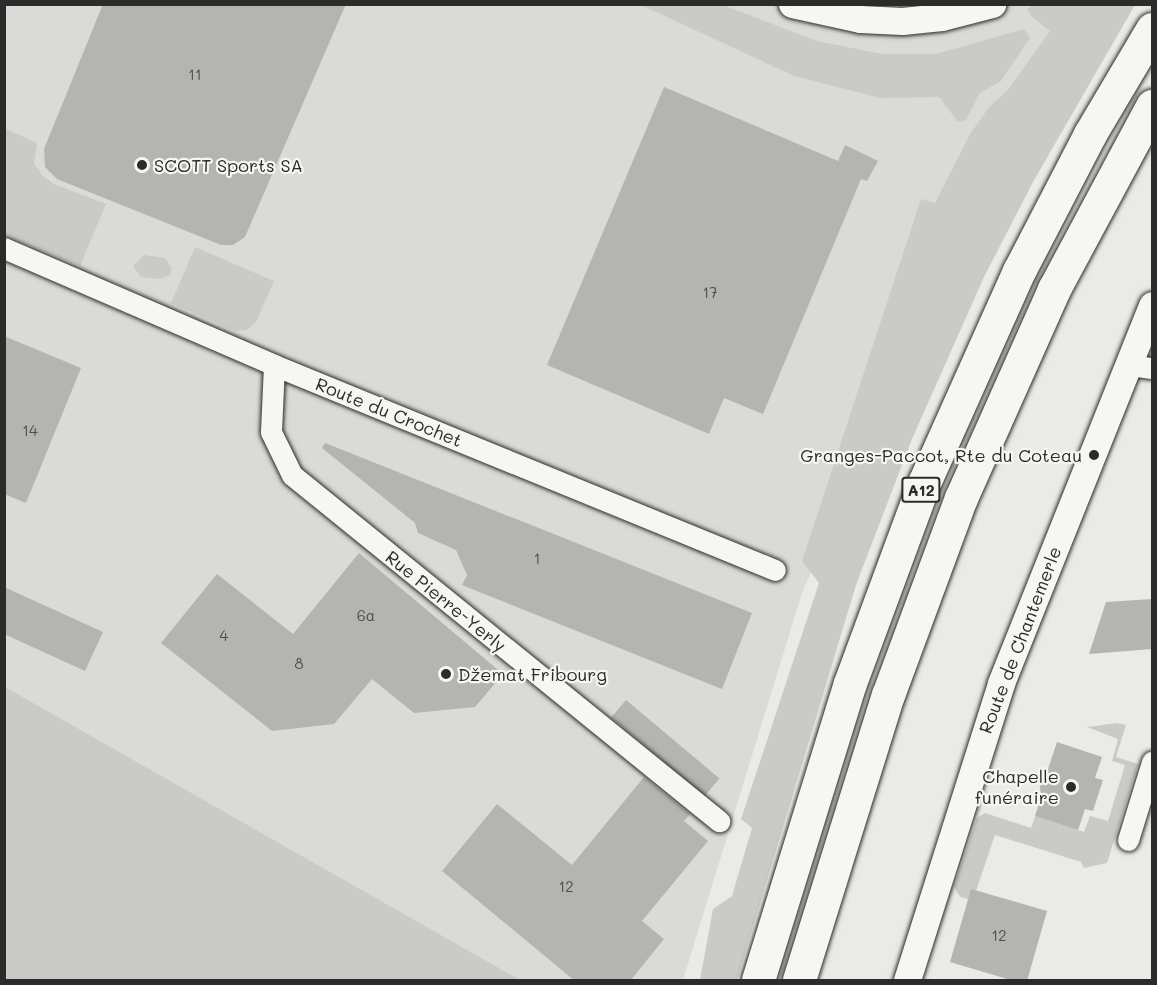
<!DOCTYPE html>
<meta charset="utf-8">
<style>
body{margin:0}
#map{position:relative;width:1157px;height:985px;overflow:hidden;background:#eaeae6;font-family:Mali,sans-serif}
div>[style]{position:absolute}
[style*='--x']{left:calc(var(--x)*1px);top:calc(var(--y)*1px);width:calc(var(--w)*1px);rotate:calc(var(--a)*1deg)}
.built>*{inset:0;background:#dadad6}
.green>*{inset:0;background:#cacac7}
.building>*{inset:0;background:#b4b4b1;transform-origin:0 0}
.roads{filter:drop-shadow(0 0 2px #2b2b2b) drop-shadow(0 0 2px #2b2b2b)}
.minor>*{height:21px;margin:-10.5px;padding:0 10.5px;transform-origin:10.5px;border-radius:10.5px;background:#f6f6f2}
.tertiary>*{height:27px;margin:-13.5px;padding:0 13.5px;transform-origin:13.5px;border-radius:13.5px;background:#f6f6f2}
.motorway>*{height:33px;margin:-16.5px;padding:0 16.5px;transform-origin:16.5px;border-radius:16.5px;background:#f6f6f2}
.dots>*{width:16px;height:16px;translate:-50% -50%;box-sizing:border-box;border:3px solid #f6f6f2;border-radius:50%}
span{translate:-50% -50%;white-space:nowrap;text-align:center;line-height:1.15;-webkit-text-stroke:4.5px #f6f6f2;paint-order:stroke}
.number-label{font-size:15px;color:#4d4d4c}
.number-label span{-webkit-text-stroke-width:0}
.shield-label span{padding:2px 4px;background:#f6f6f2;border:2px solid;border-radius:4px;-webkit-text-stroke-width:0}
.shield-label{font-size:16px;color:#2b2b2b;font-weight:700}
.poi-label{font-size:18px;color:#2b2b2b}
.left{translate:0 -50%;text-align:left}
.right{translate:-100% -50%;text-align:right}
.street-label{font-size:18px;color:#2b2b2b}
.frame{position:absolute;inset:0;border:6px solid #2b2b2b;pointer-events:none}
</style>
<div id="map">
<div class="built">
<div style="clip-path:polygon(5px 5px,1113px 5px,949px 260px,802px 593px,683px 980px,520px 980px,5px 688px)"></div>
</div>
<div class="green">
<div style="clip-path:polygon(641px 5px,723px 5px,817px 41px,882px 54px,936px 54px,1024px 29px,1030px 38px,1001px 81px,980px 93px,966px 120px,958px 122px,939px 97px,880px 98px,794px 76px)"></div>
<div style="clip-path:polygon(1034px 5px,1135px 5px,1033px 182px,984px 277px,912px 439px,856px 585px,737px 980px,700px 980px,713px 909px,732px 896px,752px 828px,741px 819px,819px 583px,802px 561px,921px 199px,935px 203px,970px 134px,990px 106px,1008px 90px,1050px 31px,1032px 17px,1027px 9px)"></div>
<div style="clip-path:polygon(4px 128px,37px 143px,34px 163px,42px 175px,54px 184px,106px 204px,80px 266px,5px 235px)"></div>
<div style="clip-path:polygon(195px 247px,274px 281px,256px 322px,247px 330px,235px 331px,171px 303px)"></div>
<div style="clip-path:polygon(144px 255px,165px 258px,172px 268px,170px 275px,159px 279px,141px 277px,133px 266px)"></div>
<div style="clip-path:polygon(5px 687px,520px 980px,5px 980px)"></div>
<div style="clip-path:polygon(1117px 723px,1126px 725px,1116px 757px,1138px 764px,1107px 863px,1084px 868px,1081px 862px,995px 835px,976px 891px,968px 899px,960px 897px,954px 887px,977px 818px,985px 813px,1031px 828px,1035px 816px,1084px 832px,1090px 816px,1108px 821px,1125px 765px,1112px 761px,1118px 739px,1087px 727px)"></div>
</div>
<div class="building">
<div style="clip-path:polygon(103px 4px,346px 4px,245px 237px,233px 245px,221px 245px,57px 179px,45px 167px,44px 149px)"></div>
<div style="clip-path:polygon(664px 87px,838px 161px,845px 145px,878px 161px,867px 181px,861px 179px,763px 414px,724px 398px,709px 434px,547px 365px)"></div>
<div style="clip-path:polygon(4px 336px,81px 368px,26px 503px,4px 494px)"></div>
<div style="clip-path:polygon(325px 443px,752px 613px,722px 689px,462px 585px,467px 575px,456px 550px,418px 533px,415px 523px,322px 448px)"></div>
<div style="clip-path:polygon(359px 553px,503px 674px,475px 707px,414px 713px,372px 679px,334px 724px,272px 731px,161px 643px,217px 574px,293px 634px)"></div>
<div style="clip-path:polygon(4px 587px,103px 632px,85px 671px,4px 634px)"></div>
<div style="clip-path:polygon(1152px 599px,1152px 649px,1089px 654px,1106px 602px)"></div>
<div style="left:626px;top:700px;width:122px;height:23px;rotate:40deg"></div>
<div style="clip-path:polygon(1057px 742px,1102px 757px,1095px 778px,1103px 780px,1093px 811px,1085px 809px,1078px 830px,1035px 816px,1041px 797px,1039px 777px,1048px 769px)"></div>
<div style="clip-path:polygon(644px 777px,690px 814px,684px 821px,708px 841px,642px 921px,664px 939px,630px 981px,575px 981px,442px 871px,497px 804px,572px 865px)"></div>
<div style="clip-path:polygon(971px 889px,1047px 911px,1027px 981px,1014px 981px,950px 962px)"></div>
</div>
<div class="roads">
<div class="minor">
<div style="--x:4;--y:248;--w:294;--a:23.4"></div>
<div style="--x:274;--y:365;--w:541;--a:22.25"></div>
<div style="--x:274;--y:365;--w:67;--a:92.6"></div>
<div style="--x:271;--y:432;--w:48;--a:64"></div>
<div style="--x:292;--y:475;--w:550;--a:39.02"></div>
<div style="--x:1130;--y:365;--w:22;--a:8"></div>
<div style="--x:1128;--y:840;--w:82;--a:-72.9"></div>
</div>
<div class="tertiary">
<div style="--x:792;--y:4;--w:70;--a:12.4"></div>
<div style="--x:860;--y:19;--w:42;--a:2.7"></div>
<div style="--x:902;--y:21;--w:40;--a:-5.7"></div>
<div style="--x:942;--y:17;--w:52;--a:-14.6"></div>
<div style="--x:907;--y:980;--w:312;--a:-72.4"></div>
<div style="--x:1001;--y:683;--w:407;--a:-68.2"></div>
</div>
<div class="motorway">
<div style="--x:758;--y:980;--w:311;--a:-72.8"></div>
<div style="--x:850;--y:683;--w:213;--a:-69.7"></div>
<div style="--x:924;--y:483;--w:232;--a:-65.9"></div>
<div style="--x:1019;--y:271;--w:154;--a:-62.6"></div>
<div style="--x:1090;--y:134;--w:122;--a:-59.4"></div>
<div style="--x:799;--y:980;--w:299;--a:-72.7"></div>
<div style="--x:888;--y:695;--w:210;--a:-69.7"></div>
<div style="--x:961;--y:498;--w:229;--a:-66"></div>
<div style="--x:1054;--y:289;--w:208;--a:-61.8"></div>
</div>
</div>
<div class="dots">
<div style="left:142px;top:165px;background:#2b2b2b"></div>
<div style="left:1094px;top:455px;background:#2b2b2b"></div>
<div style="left:446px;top:674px;background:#2b2b2b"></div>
<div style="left:1071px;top:787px;background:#2b2b2b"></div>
</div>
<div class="number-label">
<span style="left:195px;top:75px">11</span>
<span style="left:710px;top:293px">17</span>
<span style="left:30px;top:431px">14</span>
<span style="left:537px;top:559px">1</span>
<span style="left:366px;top:616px">6a</span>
<span style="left:224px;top:636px">4</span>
<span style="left:299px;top:664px">8</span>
<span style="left:566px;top:887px">12</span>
<span style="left:999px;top:936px">12</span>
</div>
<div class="shield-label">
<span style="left:921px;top:490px">A12</span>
</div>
<div class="poi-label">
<span class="left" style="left:154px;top:165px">SCOTT Sports SA</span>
<span class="right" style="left:1082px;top:455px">Granges-Paccot, Rte du Coteau</span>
<span class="left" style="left:458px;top:674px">Džemat Fribourg</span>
<span class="right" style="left:1059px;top:787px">Chapelle<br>funéraire</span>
</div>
<div class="street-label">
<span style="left:389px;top:412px;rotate:22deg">Route du Crochet</span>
<span style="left:446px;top:601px;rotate:39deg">Rue Pierre-Yerly</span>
<span style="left:1020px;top:640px;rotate:-69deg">Route de Chantemerle</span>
</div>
<div class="frame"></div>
</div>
